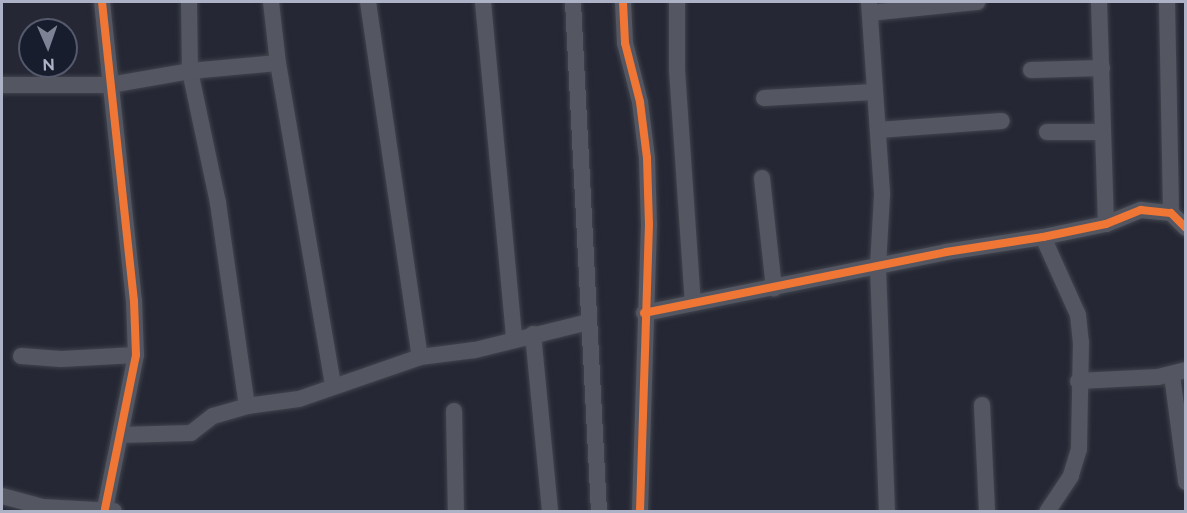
<!DOCTYPE html>
<style>
body{margin:0}
#map{position:relative;width:1187px;height:513px;overflow:hidden;background:#252834;font-family:Raleway,sans-serif}
div>[style]{position:absolute}
[style*='--x']{left:calc(var(--x)*1px);top:calc(var(--y)*1px);width:calc(var(--w)*1px);rotate:calc(var(--a)*1deg)}
.roads{filter:drop-shadow(0 0 2px #41444d) drop-shadow(0 0 2px #41444d)}
.minor>*{height:16px;margin:-8px;padding:0 8px;transform-origin:8px;border-radius:8px;background:#545762}
.cycleway>*{height:8px;margin:-4px;padding:0 4px;transform-origin:4px;border-radius:4px;background:#f07635}
span{translate:-50% -50%;white-space:nowrap;text-align:center;line-height:1.15;-webkit-text-stroke:6px #181d2e;paint-order:stroke}
.frame{position:absolute;inset:0;border:3px solid #adb2c7;pointer-events:none}
.north{position:absolute;left:18px;top:18px;width:60px;height:60px;box-sizing:border-box;background:#181d2e;border:2px solid #54596b;border-radius:50%;rotate:178deg;font-size:16px;font-weight:700;line-height:24px;text-align:center;color:#adb2c7}
.north::after{content:'';display:block;margin:auto;width:21px;height:27px;background:#7d8294;clip-path:polygon(50% 0,100% 100%,50% 72%,0 100%)}
</style>
<div id="map">
<div class="roads">
<div class="minor">
<div style="--x:102;--y:2;--w:301;--a:83.9"></div>
<div style="--x:134;--y:301;--w:54;--a:87.9"></div>
<div style="--x:136;--y:355;--w:157;--a:101.4"></div>
<div style="--x:189;--y:2;--w:69;--a:89.2"></div>
<div style="--x:190;--y:71;--w:135;--a:78"></div>
<div style="--x:218;--y:203;--w:205;--a:81.9"></div>
<div style="--x:271;--y:2;--w:61;--a:83.5"></div>
<div style="--x:278;--y:63;--w:328;--a:80.3"></div>
<div style="--x:368;--y:2;--w:359;--a:81.7"></div>
<div style="--x:483;--y:2;--w:337;--a:84.7"></div>
<div style="--x:573;--y:2;--w:511;--a:87.08"></div>
<div style="--x:623;--y:2;--w:41;--a:87.2"></div>
<div style="--x:625;--y:43;--w:61;--a:75.7"></div>
<div style="--x:640;--y:102;--w:56;--a:82.9"></div>
<div style="--x:647;--y:158;--w:66;--a:88.3"></div>
<div style="--x:649;--y:224;--w:288;--a:91.8"></div>
<div style="--x:677;--y:2;--w:68;--a:90"></div>
<div style="--x:677;--y:70;--w:233;--a:86.1"></div>
<div style="--x:869;--y:2;--w:193;--a:86.1"></div>
<div style="--x:882;--y:195;--w:72;--a:93.2"></div>
<div style="--x:878;--y:267;--w:245;--a:87.9"></div>
<div style="--x:1099;--y:2;--w:222;--a:88.2"></div>
<div style="--x:1167;--y:2;--w:211;--a:88.9"></div>
<div style="--x:870;--y:13;--w:108;--a:-5.9"></div>
<div style="--x:1031;--y:70;--w:71;--a:-1.6"></div>
<div style="--x:2;--y:85;--w:108;--a:0"></div>
<div style="--x:110;--y:85;--w:81;--a:-9.9"></div>
<div style="--x:190;--y:71;--w:88;--a:-5.2"></div>
<div style="--x:764;--y:98;--w:110;--a:-3.1"></div>
<div style="--x:878;--y:130;--w:124;--a:-4.2"></div>
<div style="--x:1047;--y:132;--w:56;--a:0"></div>
<div style="--x:762;--y:178;--w:111;--a:83.8"></div>
<div style="--x:1043;--y:237;--w:85;--a:65.8"></div>
<div style="--x:1078;--y:315;--w:27;--a:84"></div>
<div style="--x:1081;--y:342;--w:107;--a:91.1"></div>
<div style="--x:1079;--y:449;--w:28;--a:107"></div>
<div style="--x:1071;--y:476;--w:43;--a:123.7"></div>
<div style="--x:644;--y:313;--w:308;--a:-11.4"></div>
<div style="--x:946;--y:252;--w:98;--a:-8.8"></div>
<div style="--x:1043;--y:237;--w:64;--a:-11.7"></div>
<div style="--x:1106;--y:224;--w:38;--a:-22"></div>
<div style="--x:1141;--y:210;--w:30;--a:6"></div>
<div style="--x:1171;--y:213;--w:21;--a:45"></div>
<div style="--x:533;--y:334;--w:179;--a:84.5"></div>
<div style="--x:21;--y:356;--w:40;--a:4.3"></div>
<div style="--x:61;--y:359;--w:75;--a:-3.1"></div>
<div style="--x:1172;--y:375;--w:108;--a:82.5"></div>
<div style="--x:1078;--y:381;--w:80;--a:-2.9"></div>
<div style="--x:1158;--y:377;--w:29;--a:-14"></div>
<div style="--x:982;--y:405;--w:107;--a:87.3"></div>
<div style="--x:454;--y:411;--w:101;--a:88.9"></div>
<div style="--x:120;--y:435;--w:71;--a:-1.6"></div>
<div style="--x:191;--y:433;--w:28;--a:-38"></div>
<div style="--x:213;--y:416;--w:35;--a:-16"></div>
<div style="--x:247;--y:406;--w:52;--a:-7.7"></div>
<div style="--x:299;--y:399;--w:128;--a:-19.1"></div>
<div style="--x:420;--y:357;--w:55;--a:-7.3"></div>
<div style="--x:475;--y:350;--w:116;--a:-13.9"></div>
<div style="--x:2;--y:496;--w:42;--a:15"></div>
<div style="--x:43;--y:507;--w:71;--a:3.2"></div>
</div>
</div>
<div class="cycleway">
<div style="--x:102;--y:2;--w:301;--a:83.9"></div>
<div style="--x:134;--y:301;--w:54;--a:87.9"></div>
<div style="--x:136;--y:355;--w:157;--a:101.4"></div>
<div style="--x:623;--y:2;--w:41;--a:87.2"></div>
<div style="--x:625;--y:43;--w:61;--a:75.7"></div>
<div style="--x:640;--y:102;--w:56;--a:82.9"></div>
<div style="--x:647;--y:158;--w:66;--a:88.3"></div>
<div style="--x:649;--y:224;--w:288;--a:91.8"></div>
<div style="--x:644;--y:313;--w:308;--a:-11.4"></div>
<div style="--x:946;--y:252;--w:98;--a:-8.8"></div>
<div style="--x:1043;--y:237;--w:64;--a:-11.7"></div>
<div style="--x:1106;--y:224;--w:38;--a:-22"></div>
<div style="--x:1141;--y:210;--w:30;--a:6"></div>
<div style="--x:1171;--y:213;--w:21;--a:45"></div>
</div>
<div class="frame"></div>
<div class="north">N</div>
</div>
